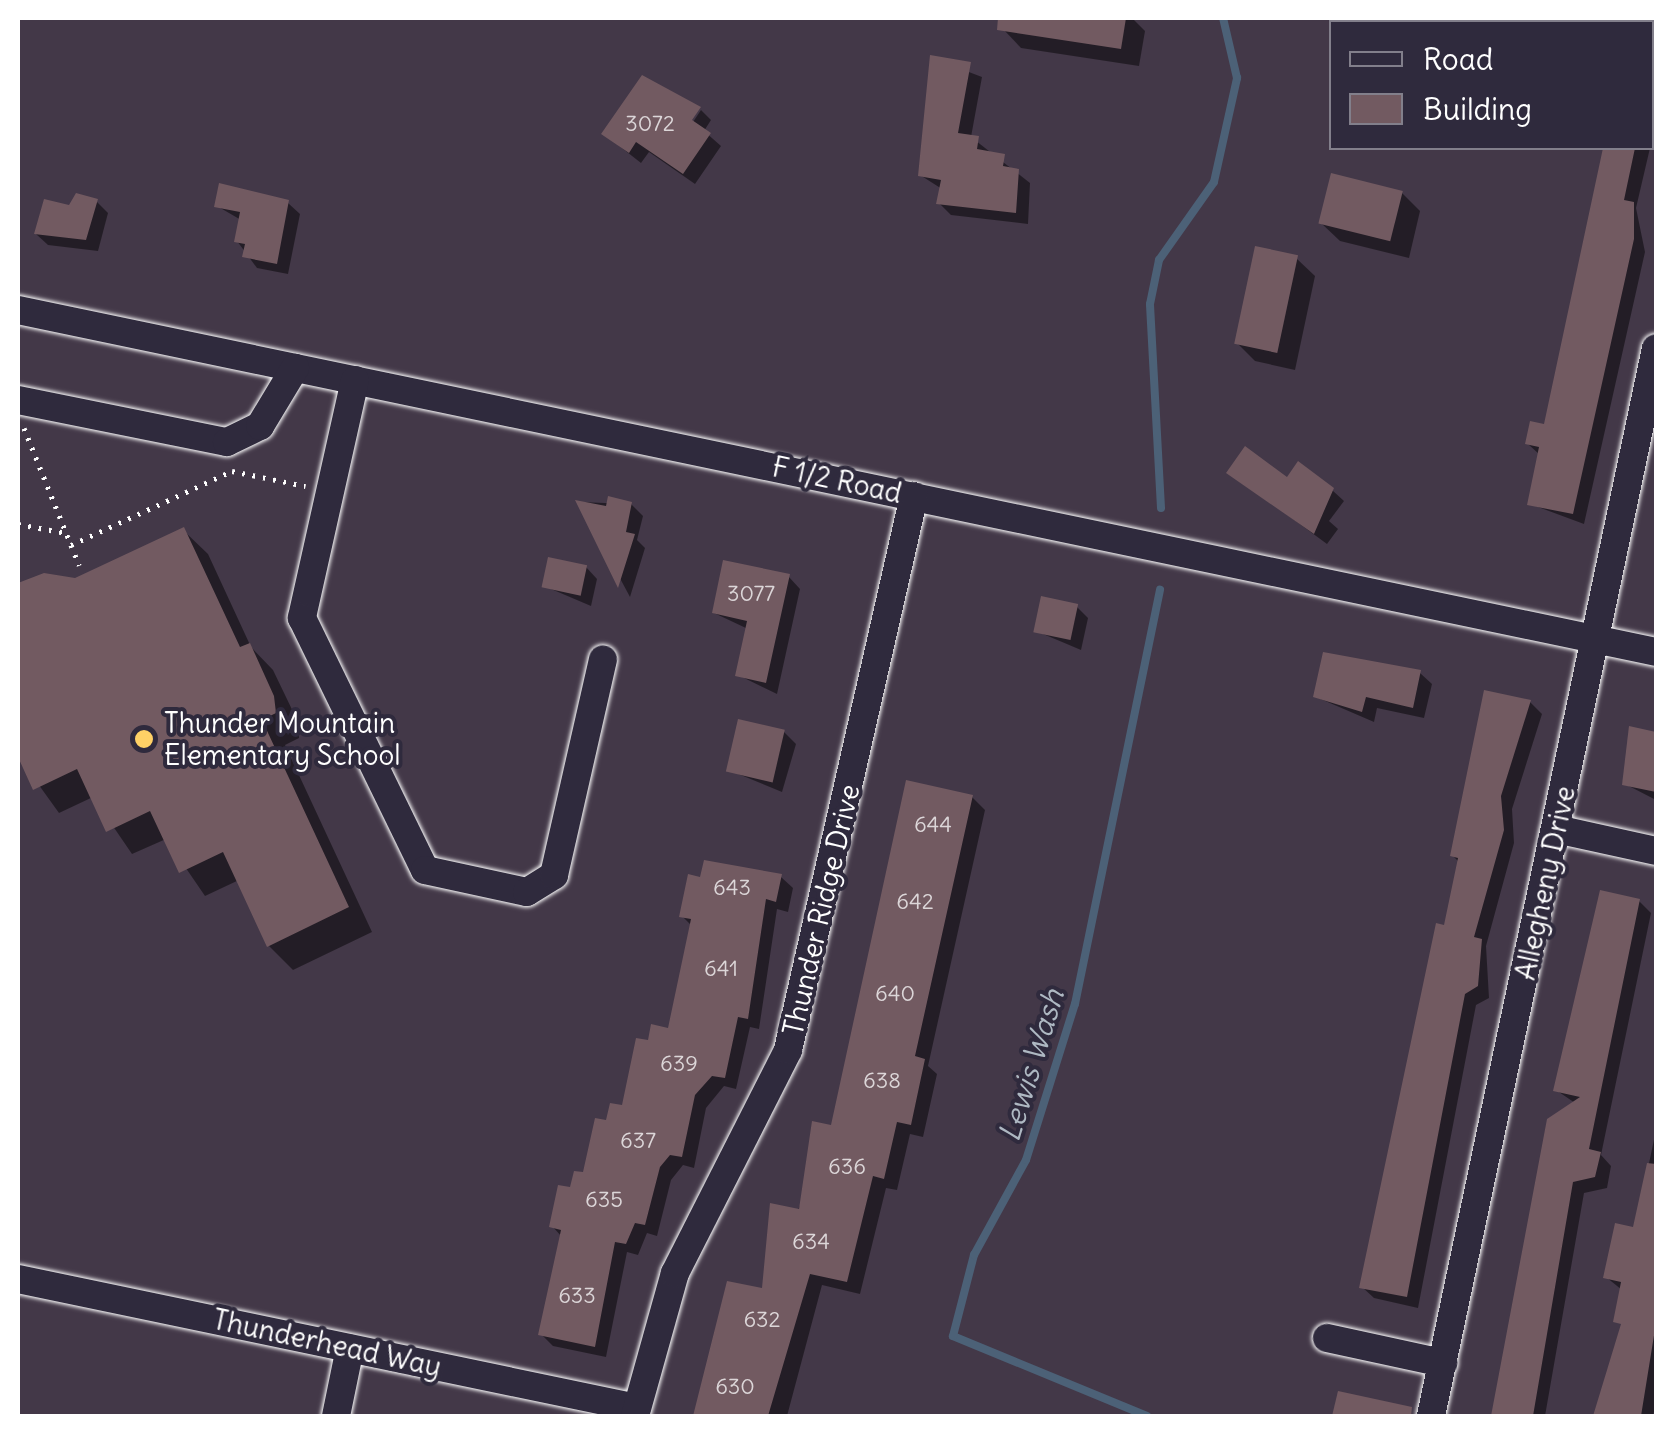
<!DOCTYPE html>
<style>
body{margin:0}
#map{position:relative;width:1674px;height:1434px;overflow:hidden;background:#433848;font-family:Delius,sans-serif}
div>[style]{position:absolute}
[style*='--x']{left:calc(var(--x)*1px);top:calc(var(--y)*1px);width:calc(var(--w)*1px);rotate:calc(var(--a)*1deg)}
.shadow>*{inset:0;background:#0007}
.stream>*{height:8px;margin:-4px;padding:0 4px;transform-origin:4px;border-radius:4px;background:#4c6177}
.building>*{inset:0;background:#725a61;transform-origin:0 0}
.path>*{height:5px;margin-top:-2.5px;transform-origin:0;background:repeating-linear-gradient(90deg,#fff 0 2.5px,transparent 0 10.5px)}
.roads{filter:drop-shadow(0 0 2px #fff) drop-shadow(0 0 2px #fff)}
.minor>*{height:28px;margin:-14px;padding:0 14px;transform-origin:14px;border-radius:14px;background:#2f2a3d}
.dots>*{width:28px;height:28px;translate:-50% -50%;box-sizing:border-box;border:5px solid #2f2a3d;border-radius:50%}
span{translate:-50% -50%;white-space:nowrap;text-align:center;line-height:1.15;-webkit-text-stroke:8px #2f2a3d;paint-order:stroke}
.number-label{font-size:22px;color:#dcd6d8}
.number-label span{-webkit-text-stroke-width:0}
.street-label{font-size:28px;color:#fff}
.poi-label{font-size:28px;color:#fff}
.left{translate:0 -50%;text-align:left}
.water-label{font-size:30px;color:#aeb8c2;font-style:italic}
.frame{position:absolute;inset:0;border:20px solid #fff;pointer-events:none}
.legend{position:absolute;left:1329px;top:20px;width:325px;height:130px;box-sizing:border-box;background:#2f2a3d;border:2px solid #827f8b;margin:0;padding:12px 18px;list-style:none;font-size:30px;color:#fff}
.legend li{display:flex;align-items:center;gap:20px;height:50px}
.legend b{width:50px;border:2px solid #827f8b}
</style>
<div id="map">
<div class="shadow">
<div style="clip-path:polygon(1005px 18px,1132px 18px,1145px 31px,1139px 66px,1021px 48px,1003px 29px)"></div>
<div style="clip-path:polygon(932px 58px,982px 77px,971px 137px,1030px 183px,1028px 224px,951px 215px,939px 203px,942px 189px,920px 175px)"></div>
<div style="clip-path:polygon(1652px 92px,1656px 93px,1652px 143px)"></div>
<div style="clip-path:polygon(701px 110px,711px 120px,704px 131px,721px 146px,695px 184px,649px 152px,641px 163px,604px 134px,687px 131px)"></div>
<div style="clip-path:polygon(1606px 148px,1650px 148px,1636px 208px,1645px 252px,1584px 524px,1530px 504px,1540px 455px,1528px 444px,1546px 426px)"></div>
<div style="clip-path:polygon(1402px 193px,1420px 211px,1409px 258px,1340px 241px,1321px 223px)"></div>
<div style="clip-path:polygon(96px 201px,108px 213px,98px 251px,48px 245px,36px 234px)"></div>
<div style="clip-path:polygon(288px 203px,300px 214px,288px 274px,257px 268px,237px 241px,241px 220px,217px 206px)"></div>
<div style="clip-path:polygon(1296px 258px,1315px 276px,1295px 370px,1255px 361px,1237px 343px)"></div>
<div style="clip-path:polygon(1229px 472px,1332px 490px,1344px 501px,1329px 521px,1338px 529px,1327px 544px)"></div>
<div style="clip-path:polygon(579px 502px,631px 504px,643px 516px,637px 540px,645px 548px,630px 597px)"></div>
<div style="clip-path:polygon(183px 530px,208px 554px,251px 647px,273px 670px,298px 722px,299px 738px,285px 745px,372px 932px,293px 970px,269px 946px,239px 880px,205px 896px,166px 839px,132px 854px,93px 797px,59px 813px,18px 756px,18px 586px,44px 576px,76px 580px)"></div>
<div style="clip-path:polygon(586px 567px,597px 579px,591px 606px,544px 586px)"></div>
<div style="clip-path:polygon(789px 577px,800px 589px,777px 694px,738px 675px,748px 629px,714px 613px)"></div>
<div style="clip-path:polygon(1076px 606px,1088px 618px,1081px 650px,1036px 631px)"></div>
<div style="clip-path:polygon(1420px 673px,1432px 684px,1424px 718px,1377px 708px,1374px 722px,1316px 697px)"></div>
<div style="clip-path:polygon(1530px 702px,1542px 714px,1512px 809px,1514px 843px,1486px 946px,1489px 998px,1476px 1005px,1418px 1308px,1374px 1298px,1362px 1287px,1460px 863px,1452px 855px)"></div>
<div style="clip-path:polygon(1631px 729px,1656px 735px,1656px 800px,1625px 784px)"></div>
<div style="clip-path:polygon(784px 732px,796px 744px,782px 792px,731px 771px)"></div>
<div style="clip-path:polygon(972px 797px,985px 810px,928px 1066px,937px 1074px,923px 1137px,910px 1134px,897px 1190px,886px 1188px,860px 1294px,822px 1285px,787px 1416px,696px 1416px,729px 1284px,764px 1291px)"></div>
<div style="clip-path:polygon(781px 877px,793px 888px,788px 912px,777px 909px,759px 1029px,750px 1027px,736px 1089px,724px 1086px,706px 1108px,694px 1168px,683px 1165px,671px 1180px,657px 1236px,647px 1233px,638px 1255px,627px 1252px,606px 1357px,553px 1346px,541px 1334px,562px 1237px,552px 1226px,624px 1108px,650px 1043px,670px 1031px,692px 926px,682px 916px)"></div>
<div style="clip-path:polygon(1639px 901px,1651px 913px,1601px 1155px,1611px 1166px,1607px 1188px,1584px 1193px,1545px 1416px,1495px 1416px,1550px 1120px,1575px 1103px,1556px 1090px)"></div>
<div style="clip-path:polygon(1656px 1130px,1656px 1403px,1653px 1416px,1601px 1416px,1622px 1328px,1622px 1290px,1606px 1277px,1635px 1230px)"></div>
</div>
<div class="stream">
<div style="--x:1161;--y:508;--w:204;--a:-93.1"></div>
<div style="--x:1150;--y:304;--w:45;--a:-78.4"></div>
<div style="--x:1159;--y:260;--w:95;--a:-54.8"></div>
<div style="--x:1214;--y:182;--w:107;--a:-77.5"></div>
<div style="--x:1237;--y:78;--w:62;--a:-103.1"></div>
<div style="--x:1147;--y:1416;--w:210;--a:-157.6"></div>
<div style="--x:953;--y:1336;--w:84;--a:-75.5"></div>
<div style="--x:974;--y:1255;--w:108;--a:-61.3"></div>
<div style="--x:1026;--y:1160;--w:164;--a:-72.6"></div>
<div style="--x:1075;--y:1004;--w:423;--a:-78.4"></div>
</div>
<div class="building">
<div style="clip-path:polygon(998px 18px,1126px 18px,1121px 49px,997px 30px)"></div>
<div style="clip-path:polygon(930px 55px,971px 62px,958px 133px,979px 136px,977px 149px,1005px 154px,1003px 166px,1019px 169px,1016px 213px,936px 204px,941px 180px,918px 176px)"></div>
<div style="clip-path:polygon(642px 75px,701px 107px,692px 120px,711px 133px,683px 174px,636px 142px,629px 153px,601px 134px)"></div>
<div style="clip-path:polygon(1603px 148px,1635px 148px,1624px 200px,1634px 202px,1634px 239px,1573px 514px,1527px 505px,1539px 447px,1525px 444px,1530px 421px,1544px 424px)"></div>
<div style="left:1331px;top:173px;width:74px;height:52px;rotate:14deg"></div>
<div style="clip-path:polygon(219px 183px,289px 200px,277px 264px,242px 257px,245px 244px,234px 242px,240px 212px,214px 207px)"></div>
<div style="clip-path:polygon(76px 193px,98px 199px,86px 240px,34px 234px,44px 199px,69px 205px)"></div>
<div style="left:1255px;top:246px;width:44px;height:100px;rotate:12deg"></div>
<div style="clip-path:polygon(1245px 446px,1287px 477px,1298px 461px,1334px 488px,1314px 534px,1226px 473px)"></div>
<div style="clip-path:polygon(608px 496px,632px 502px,626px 532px,635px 534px,618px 588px,575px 500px,606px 506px)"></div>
<div style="clip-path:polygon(184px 527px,240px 647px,250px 643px,274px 696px,276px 713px,262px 720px,349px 907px,267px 947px,223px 852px,179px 873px,150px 811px,106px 832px,77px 769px,33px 790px,18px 757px,18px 583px,44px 573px,75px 578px)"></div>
<div style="left:548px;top:557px;width:40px;height:31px;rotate:12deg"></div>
<div style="clip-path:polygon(723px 560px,790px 574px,766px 683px,735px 676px,747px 621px,712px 613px)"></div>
<div style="left:1041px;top:596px;width:38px;height:37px;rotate:12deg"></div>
<div style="clip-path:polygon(1323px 652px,1421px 670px,1413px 708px,1366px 697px,1362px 712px,1313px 697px)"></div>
<div style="clip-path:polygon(1484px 690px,1531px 700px,1501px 796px,1504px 830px,1474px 937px,1482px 939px,1478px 986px,1465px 994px,1407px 1297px,1359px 1288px,1436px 923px,1444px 925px,1458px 858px,1450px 856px)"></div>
<div style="left:738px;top:719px;width:48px;height:54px;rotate:13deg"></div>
<div style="clip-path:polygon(1629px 726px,1656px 732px,1656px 792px,1622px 785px)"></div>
<div style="clip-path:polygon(906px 780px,973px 795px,915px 1056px,925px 1059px,911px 1125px,897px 1122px,884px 1179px,873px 1176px,847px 1282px,810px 1274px,768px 1416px,693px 1416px,727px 1281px,762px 1288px,770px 1203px,799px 1209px,812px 1121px,831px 1125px)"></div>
<div style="clip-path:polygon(704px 860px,782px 874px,776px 902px,766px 899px,748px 1019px,738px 1017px,725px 1078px,712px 1076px,695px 1095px,682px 1157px,670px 1155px,660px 1167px,645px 1225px,635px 1223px,626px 1244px,615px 1242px,595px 1347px,538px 1335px,561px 1230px,549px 1227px,558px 1185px,570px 1187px,574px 1171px,583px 1172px,595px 1118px,606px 1120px,610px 1103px,622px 1105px,636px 1038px,648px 1040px,651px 1024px,668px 1028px,691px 919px,679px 917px,688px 874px,700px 877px)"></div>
<div style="clip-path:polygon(1600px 890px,1640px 899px,1589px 1149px,1601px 1152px,1595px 1177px,1573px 1182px,1533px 1416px,1491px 1416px,1547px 1119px,1580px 1097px,1553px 1091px)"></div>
<div style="clip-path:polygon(1647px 1163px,1656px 1164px,1656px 1323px,1641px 1416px,1593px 1416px,1621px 1324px,1613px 1322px,1621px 1282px,1603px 1278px,1615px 1223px,1633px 1227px)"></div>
<div style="clip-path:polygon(1338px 1391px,1412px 1407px,1411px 1416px,1332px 1416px)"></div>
</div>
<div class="path">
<div style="--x:24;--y:428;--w:148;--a:68.1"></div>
<div style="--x:18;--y:524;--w:49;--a:10.6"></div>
<div style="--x:71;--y:545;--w:177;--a:-24.7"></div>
<div style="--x:232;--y:471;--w:75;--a:11.6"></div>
</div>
<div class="roads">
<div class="minor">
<div style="--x:18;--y:310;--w:1673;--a:11.79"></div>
<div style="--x:355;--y:380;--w:244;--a:102.6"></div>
<div style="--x:302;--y:618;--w:280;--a:64"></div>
<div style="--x:425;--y:870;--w:104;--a:12.2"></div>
<div style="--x:527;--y:892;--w:32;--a:-32"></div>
<div style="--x:554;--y:875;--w:221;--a:-77.2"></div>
<div style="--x:18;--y:400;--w:213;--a:11.4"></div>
<div style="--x:227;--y:442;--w:37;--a:-26"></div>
<div style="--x:260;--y:426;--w:68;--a:-58.9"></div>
<div style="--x:1556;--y:829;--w:102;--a:12.4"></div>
<div style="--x:18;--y:1279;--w:632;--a:11.77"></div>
<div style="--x:1327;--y:1338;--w:119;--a:12.2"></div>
<div style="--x:336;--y:1416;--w:69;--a:-78.4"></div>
<div style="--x:635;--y:1416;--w:148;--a:-74.4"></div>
<div style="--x:675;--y:1273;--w:250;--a:-63.1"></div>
<div style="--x:788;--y:1050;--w:568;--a:-77.19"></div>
<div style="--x:1431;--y:1416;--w:1091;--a:-78.1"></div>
</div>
</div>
<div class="dots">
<div style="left:144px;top:739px;background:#ffd166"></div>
</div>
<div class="number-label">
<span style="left:650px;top:124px">3072</span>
<span style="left:751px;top:594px">3077</span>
<span style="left:933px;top:825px">644</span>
<span style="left:732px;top:888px">643</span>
<span style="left:915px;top:902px">642</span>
<span style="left:721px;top:969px">641</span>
<span style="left:895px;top:994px">640</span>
<span style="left:679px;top:1064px">639</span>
<span style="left:882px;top:1081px">638</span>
<span style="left:638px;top:1141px">637</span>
<span style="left:847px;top:1167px">636</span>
<span style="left:604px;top:1200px">635</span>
<span style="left:811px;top:1242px">634</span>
<span style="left:577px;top:1296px">633</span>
<span style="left:762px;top:1320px">632</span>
<span style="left:735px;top:1387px">630</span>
</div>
<div class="street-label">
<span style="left:837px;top:480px;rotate:12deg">F 1/2 Road</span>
<span style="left:1545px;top:883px;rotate:-78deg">Allegheny Drive</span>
<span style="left:821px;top:910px;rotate:-77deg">Thunder Ridge Drive</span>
<span style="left:327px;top:1343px;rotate:12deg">Thunderhead Way</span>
</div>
<div class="poi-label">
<span class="left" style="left:164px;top:739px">Thunder Mountain<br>Elementary School</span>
</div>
<div class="water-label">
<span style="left:1031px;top:1065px;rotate:-73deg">Lewis Wash</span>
</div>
<div class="frame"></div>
<ul class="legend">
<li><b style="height:12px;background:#2f2a3d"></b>Road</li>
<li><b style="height:28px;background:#725a61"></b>Building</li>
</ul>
</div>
